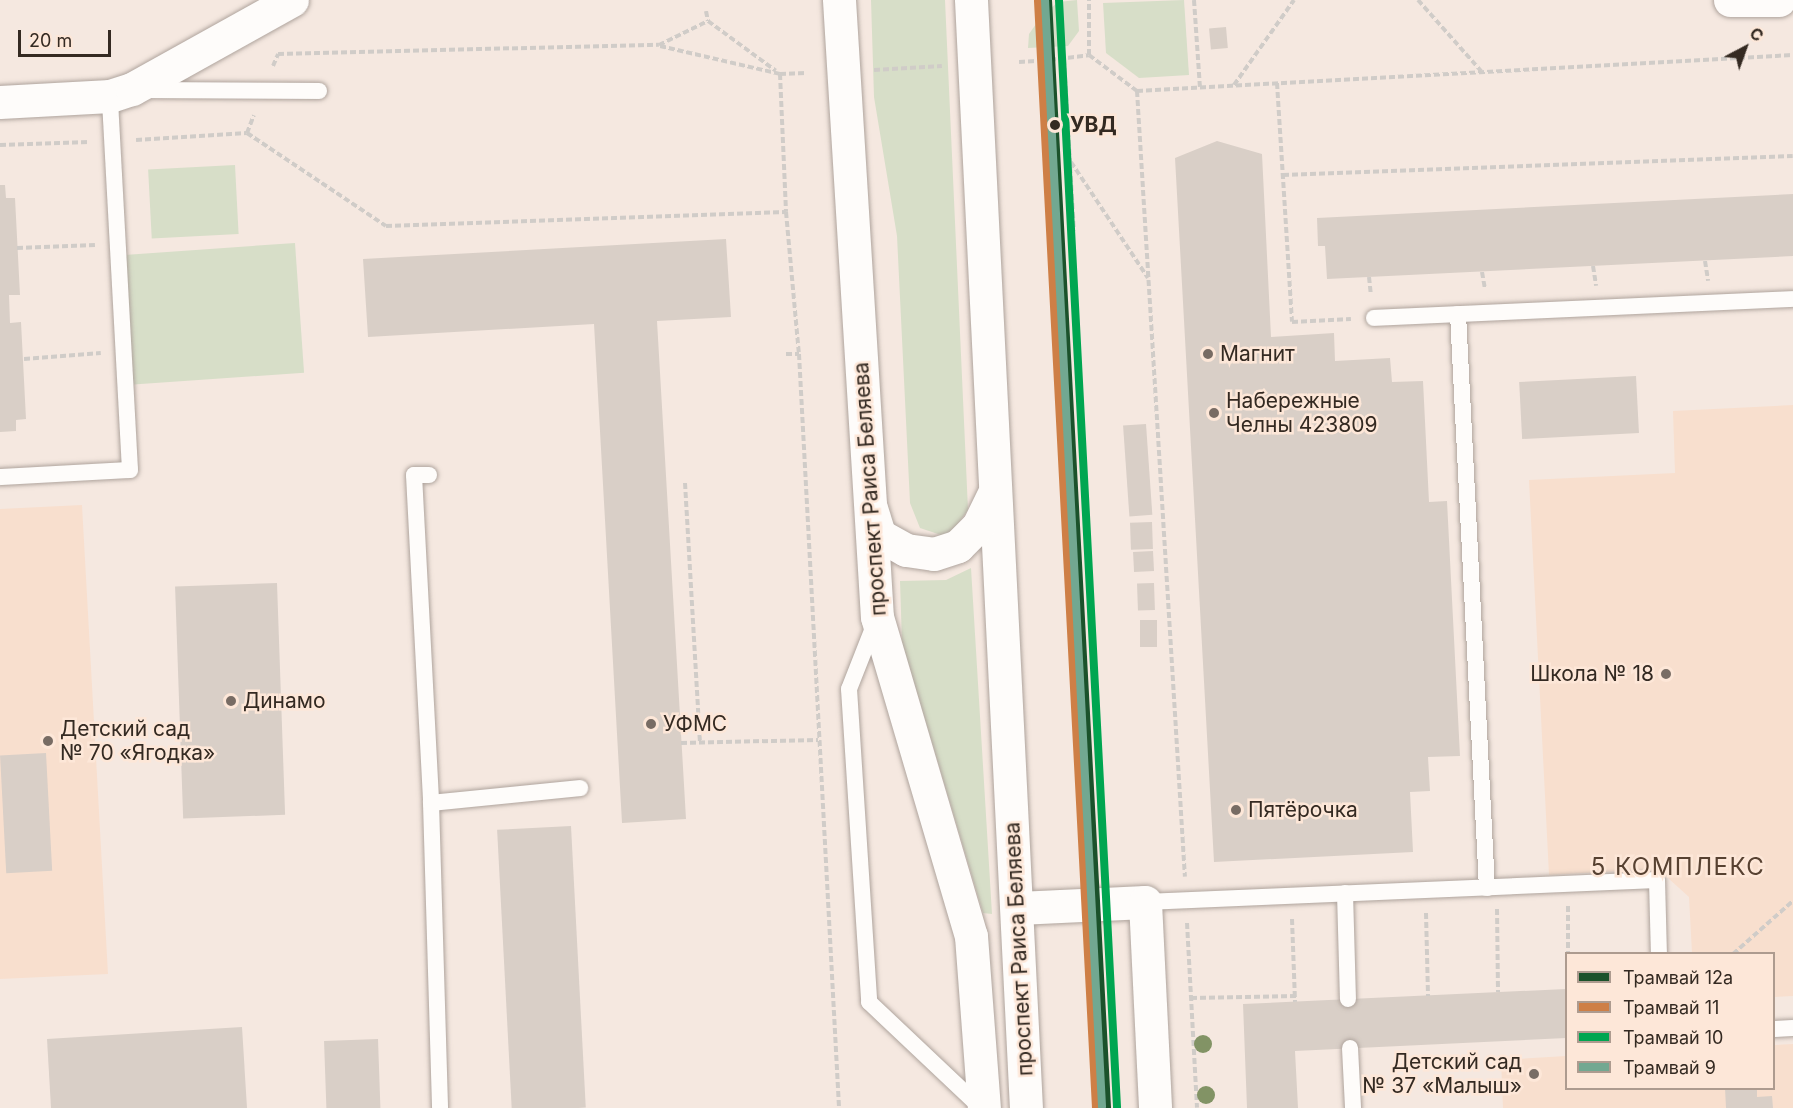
<!DOCTYPE html>
<meta charset="utf-8">
<style>
body{margin:0}
#map{position:relative;width:1793px;height:1108px;overflow:hidden;background:#f5e8e0;font-family:Inter,sans-serif}
div>[style]{position:absolute}
[style*='--x']{left:calc(var(--x)*1px);top:calc(var(--y)*1px);width:calc(var(--w)*1px);rotate:calc(var(--a)*1deg)}
.built>*{inset:0;background:#f8dfce}
.green>*{inset:0;background:#d7dec8;transform-origin:0 0}
.building>*{inset:0;background:#d9cfc7;transform-origin:0 0}
.path>*{height:4px;margin-top:-2px;transform-origin:0;background:repeating-linear-gradient(90deg,#d0ccc8 0 6px,transparent 0 9px)}
.roads{filter:drop-shadow(0 0 2px #afa49d) drop-shadow(0 0 2px #afa49d)}
.service>*{height:16px;margin:-8px;padding:0 8px;transform-origin:8px;border-radius:8px;background:#fefcfa}
.minor>*{height:33px;margin:-16.5px;padding:0 16.5px;transform-origin:16.5px;border-radius:16.5px;background:#fefcfa}
.tertiary>*{height:33px;margin:-16.5px;padding:0 16.5px;transform-origin:16.5px;border-radius:16.5px;background:#fefcfa}
.tram-1>*{height:8px;margin:-4px;padding:0 4px;transform-origin:4px;border-radius:4px;background:#1b522b}
.tram-2>*{height:8px;margin:-4px;padding:0 4px;transform-origin:4px;border-radius:4px;background:#ce7f46}
.tram-3>*{height:8px;margin:-4px;padding:0 4px;transform-origin:4px;border-radius:4px;background:#00a651}
.tram-4>*{height:8px;margin:-4px;padding:0 4px;transform-origin:4px;border-radius:4px;background:#72a891}
.trees>*{width:18px;height:18px;margin:-9px;border-radius:50%;background:#829365}
.dots>*{width:16px;height:16px;translate:-50% -50%;box-sizing:border-box;border:3px solid #fde7d8;border-radius:50%}
span{translate:-50% -50%;white-space:nowrap;text-align:center;line-height:1.15;-webkit-text-stroke:5px #fde7d8;paint-order:stroke}
.stop-label{font-size:21px;color:#342a22;font-weight:700}
.left{translate:0 -50%;text-align:left}
.poi-label{font-size:21px;color:#342a22}
.right{translate:-100% -50%;text-align:right}
.street-label{font-size:21px;color:#342a22}
.quarter-label{font-size:24px;color:#574131;letter-spacing:1.5px}
.legend{position:absolute;left:1565px;top:952px;width:210px;height:138px;box-sizing:border-box;background:#fde7d8;border:2px solid #ad9b8f;margin:0;padding:8px 10px;list-style:none;font-size:18px;color:#342a22}
.legend li{display:flex;align-items:center;gap:12px;height:30px}
.legend b{width:30px;border:2px solid #ad9b8f}
.north{position:absolute;left:1715px;top:18px;width:60px;height:60px;-webkit-text-stroke:4px #fde7d8;paint-order:stroke;rotate:41deg;font-size:16px;font-weight:700;line-height:24px;text-align:center;color:#342a22}
.north::after{content:'';display:block;margin:auto;width:21px;height:27px;background:#342a22;clip-path:polygon(50% 0,100% 100%,50% 72%,0 100%)}
.scale{position:absolute;left:18px;top:30px;width:93px;height:27px;box-sizing:border-box;border:3px solid #342a22;border-top:0;padding-left:8px;font-size:18px;line-height:21px;white-space:nowrap;color:#342a22;-webkit-text-stroke:4px #fde7d8;paint-order:stroke}
</style>
<div id="map">
<div class="built">
<div style="clip-path:polygon(1793px 405px,1793px 996px,1774px 997px,1774px 954px,1692px 953px,1689px 897px,1658px 869px,1549px 875px,1529px 480px,1675px 473px,1673px 411px)"></div>
<div style="clip-path:polygon(82px 505px,108px 974px,0 979px,0 509px)"></div>
<div style="clip-path:polygon(1793px 1044px,1793px 1108px,1503px 1108px,1501px 1060px,1566px 1056px,1566px 1088px,1774px 1088px,1774px 1045px)"></div>
</div>
<div class="green">
<div style="clip-path:polygon(871px 0,945px 0,968px 510px,951px 533px,941px 535px,920px 528px,910px 503px,897px 236px,874px 97px)"></div>
<div style="clip-path:polygon(1077px 0,1079px 31px,1068px 46px,1028px 48px,1029px 34px,1041px 17px,1058px 2px)"></div>
<div style="clip-path:polygon(1184px 0,1189px 75px,1139px 78px,1106px 53px,1103px 3px)"></div>
<div style="left:235px;top:165px;width:69px;height:87px;rotate:87deg"></div>
<div style="left:295px;top:243px;width:130px;height:171px;rotate:86deg"></div>
<div style="clip-path:polygon(971px 568px,992px 914px,983px 913px,902px 642px,900px 581px,946px 580px)"></div>
</div>
<div class="building">
<div style="left:1226px;top:27px;width:21px;height:17px;rotate:85deg"></div>
<div style="clip-path:polygon(1217px 141px,1262px 154px,1271px 337px,1334px 333px,1335px 361px,1390px 358px,1392px 382px,1423px 381px,1429px 502px,1447px 501px,1460px 756px,1428px 757px,1430px 791px,1410px 792px,1413px 852px,1214px 862px,1175px 158px)"></div>
<div style="clip-path:polygon(0 185px,5px 185px,6px 198px,15px 198px,20px 295px,9px 295px,10px 323px,21px 322px,26px 419px,16px 420px,16px 431px,0 432px)"></div>
<div style="clip-path:polygon(1793px 194px,1793px 256px,1327px 279px,1325px 246px,1318px 246px,1317px 218px)"></div>
<div style="clip-path:polygon(726px 239px,731px 317px,657px 321px,686px 819px,622px 823px,594px 324px,368px 337px,363px 259px)"></div>
<div style="left:1636px;top:376px;width:57px;height:117px;rotate:87deg"></div>
<div style="left:1146px;top:424px;width:91px;height:23px;rotate:86deg"></div>
<div style="left:1152px;top:522px;width:27px;height:22px;rotate:88deg"></div>
<div style="left:1153px;top:551px;width:20px;height:20px;rotate:87deg"></div>
<div style="left:277px;top:583px;width:232px;height:102px;rotate:88deg"></div>
<div style="left:1154px;top:583px;width:27px;height:17px;rotate:88deg"></div>
<div style="left:1140px;top:620px;width:17px;height:27px"></div>
<div style="left:46px;top:753px;width:118px;height:46px;rotate:87deg"></div>
<div style="left:571px;top:826px;width:282px;height:74px;rotate:87deg"></div>
<div style="clip-path:polygon(1566px 989px,1566px 1038px,1295px 1051px,1298px 1108px,1247px 1108px,1243px 1004px)"></div>
<div style="clip-path:polygon(242px 1027px,247px 1108px,51px 1108px,47px 1039px)"></div>
<div style="left:378px;top:1039px;width:69px;height:54px;rotate:88deg"></div>
<div style="clip-path:polygon(1725px 1088px,1757px 1088px,1757px 1097px,1772px 1096px,1773px 1108px,1726px 1108px)"></div>
</div>
<div class="path">
<div style="--x:1194;--y:0;--w:87;--a:86.1"></div>
<div style="--x:1418;--y:0;--w:95;--a:48.4"></div>
<div style="--x:706;--y:11;--w:10;--a:79"></div>
<div style="--x:708;--y:21;--w:84;--a:36.3"></div>
<div style="--x:660;--y:46;--w:123;--a:13.1"></div>
<div style="--x:780;--y:74;--w:26;--a:-2"></div>
<div style="--x:1089;--y:55;--w:60;--a:36.9"></div>
<div style="--x:1137;--y:91;--w:787;--a:86.51"></div>
<div style="--x:1064;--y:59;--w:172;--a:86.7"></div>
<div style="--x:1050;--y:60;--w:39;--a:-7"></div>
<div style="--x:1089;--y:55;--w:55;--a:-90"></div>
<div style="--x:1019;--y:62;--w:17;--a:-3"></div>
<div style="--x:273;--y:66;--w:13;--a:-67"></div>
<div style="--x:278;--y:54;--w:381;--a:-1.4"></div>
<div style="--x:659;--y:45;--w:55;--a:-26.1"></div>
<div style="--x:874;--y:70;--w:68;--a:-3.4"></div>
<div style="--x:780;--y:74;--w:138;--a:87.5"></div>
<div style="--x:786;--y:212;--w:143;--a:84.8"></div>
<div style="--x:799;--y:354;--w:755;--a:86.96"></div>
<div style="--x:1277;--y:83;--w:239;--a:86.4"></div>
<div style="--x:1292;--y:322;--w:59;--a:-2.9"></div>
<div style="--x:1234;--y:85;--w:104;--a:-54.8"></div>
<div style="--x:1137;--y:91;--w:657;--a:-3.14"></div>
<div style="--x:247;--y:133;--w:19;--a:-69"></div>
<div style="--x:136;--y:140;--w:111;--a:-3.6"></div>
<div style="--x:247;--y:133;--w:167;--a:33.8"></div>
<div style="--x:386;--y:226;--w:400;--a:-2"></div>
<div style="--x:0;--y:145;--w:89;--a:-1.9"></div>
<div style="--x:1071;--y:162;--w:139;--a:56.4"></div>
<div style="--x:1283;--y:175;--w:510;--a:-2.13"></div>
<div style="--x:17;--y:248;--w:78;--a:-2.2"></div>
<div style="--x:1705;--y:261;--w:20;--a:81"></div>
<div style="--x:1593;--y:266;--w:20;--a:81"></div>
<div style="--x:1482;--y:272;--w:17;--a:80"></div>
<div style="--x:1369;--y:277;--w:18;--a:84"></div>
<div style="--x:786;--y:354;--w:13;--a:0"></div>
<div style="--x:24;--y:359;--w:77;--a:-4.5"></div>
<div style="--x:685;--y:483;--w:260;--a:86.7"></div>
<div style="--x:681;--y:743;--w:137;--a:-1.3"></div>
<div style="--x:1568;--y:906;--w:48;--a:90"></div>
<div style="--x:1497;--y:909;--w:83;--a:89.3"></div>
<div style="--x:1426;--y:913;--w:83;--a:88.6"></div>
<div style="--x:1292;--y:919;--w:83;--a:87.9"></div>
<div style="--x:1187;--y:923;--w:185;--a:86.9"></div>
<div style="--x:1733;--y:954;--w:80;--a:-41.5"></div>
<div style="--x:1191;--y:998;--w:105;--a:-1.1"></div>
</div>
<div class="roads">
<div class="service">
<div style="--x:144;--y:90;--w:175;--a:0.3"></div>
<div style="--x:1458;--y:314;--w:575;--a:87.11"></div>
<div style="--x:1374;--y:318;--w:419;--a:-2.6"></div>
<div style="--x:429;--y:475;--w:15;--a:180"></div>
<div style="--x:414;--y:475;--w:328;--a:87"></div>
<div style="--x:431;--y:803;--w:305;--a:88.3"></div>
<div style="--x:0;--y:477;--w:130;--a:-3.1"></div>
<div style="--x:130;--y:470;--w:375;--a:-93.1"></div>
<div style="--x:875;--y:623;--w:71;--a:111.5"></div>
<div style="--x:849;--y:689;--w:314;--a:86.3"></div>
<div style="--x:869;--y:1002;--w:154;--a:43.4"></div>
<div style="--x:431;--y:803;--w:150;--a:-5.7"></div>
<div style="--x:1345;--y:893;--w:106;--a:88.4"></div>
<div style="--x:1145;--y:902;--w:512;--a:-2.46"></div>
<div style="--x:1657;--y:880;--w:74;--a:88.5"></div>
<div style="--x:1774;--y:1029;--w:19;--a:-3"></div>
<div style="--x:1350;--y:1048;--w:60;--a:87.1"></div>
</div>
<div class="minor">
<div style="--x:1730;--y:0;--w:49;--a:0"></div>
<div style="--x:0;--y:102;--w:110;--a:-3.1"></div>
<div style="--x:110;--y:96;--w:23;--a:-18"></div>
<div style="--x:132;--y:89;--w:183;--a:-29.1"></div>
<div style="--x:1018;--y:908;--w:127;--a:-2.7"></div>
<div style="--x:1145;--y:902;--w:206;--a:87.2"></div>
</div>
<div class="tertiary">
<div style="--x:839;--y:0;--w:618;--a:86.48"></div>
<div style="--x:877;--y:617;--w:333;--a:73.6"></div>
<div style="--x:971;--y:936;--w:172;--a:85.7"></div>
<div style="--x:971;--y:0;--w:1109;--a:87.16"></div>
<div style="--x:871;--y:508;--w:28;--a:73"></div>
<div style="--x:879;--y:535;--w:31;--a:29"></div>
<div style="--x:906;--y:550;--w:28;--a:8"></div>
<div style="--x:934;--y:554;--w:25;--a:-18"></div>
<div style="--x:958;--y:546;--w:28;--a:-45"></div>
<div style="--x:978;--y:526;--w:39;--a:-64"></div>
</div>
</div>
<div class="tram-1">
<div style="--x:1048;--y:0;--w:1110;--a:86.95"></div>
</div>
<div class="tram-2">
<div style="--x:1038;--y:1;--w:1109;--a:87"></div>
</div>
<div class="tram-3">
<div style="--x:1059;--y:0;--w:1109;--a:87"></div>
</div>
<div class="tram-4">
<div style="--x:1045;--y:0;--w:1108;--a:87.05"></div>
</div>
<div class="trees">
<div style="left:1203px;top:1044px"></div>
<div style="left:1206px;top:1095px"></div>
</div>
<div class="dots">
<div style="left:1055px;top:125px;background:#342a22"></div>
<div style="left:1208px;top:354px;background:#786c64"></div>
<div style="left:1214px;top:413px;background:#786c64"></div>
<div style="left:1666px;top:674px;background:#786c64"></div>
<div style="left:231px;top:701px;background:#786c64"></div>
<div style="left:651px;top:724px;background:#786c64"></div>
<div style="left:48px;top:741px;background:#786c64"></div>
<div style="left:1236px;top:810px;background:#786c64"></div>
<div style="left:1534px;top:1074px;background:#786c64"></div>
</div>
<div class="stop-label">
<span class="left" style="left:1070px;top:125px">УВД</span>
</div>
<div class="poi-label">
<span class="left" style="left:1220px;top:354px">Магнит</span>
<span class="left" style="left:1226px;top:413px">Набережные<br>Челны 423809</span>
<span class="right" style="left:1654px;top:674px">Школа № 18</span>
<span class="left" style="left:243px;top:701px">Динамо</span>
<span class="left" style="left:663px;top:724px">УФМС</span>
<span class="left" style="left:60px;top:741px">Детский сад<br>№ 70 «Ягодка»</span>
<span class="left" style="left:1248px;top:810px">Пятёрочка</span>
<span class="right" style="left:1522px;top:1074px">Детский сад<br>№ 37 «Малыш»</span>
</div>
<div class="street-label">
<span style="left:870px;top:489px;rotate:-94deg">проспект Раиса Беляева</span>
<span style="left:1019px;top:949px;rotate:-93deg">проспект Раиса Беляева</span>
</div>
<div class="quarter-label">
<span style="left:1678px;top:867px">5 КОМПЛЕКС</span>
</div>
<ul class="legend">
<li><b style="height:8px;background:#1b522b"></b>Трамвай 12а</li>
<li><b style="height:8px;background:#ce7f46"></b>Трамвай 11</li>
<li><b style="height:8px;background:#00a651"></b>Трамвай 10</li>
<li><b style="height:8px;background:#72a891"></b>Трамвай 9</li>
</ul>
<div class="north">С</div>
<div class="scale">20 m</div>
</div>
